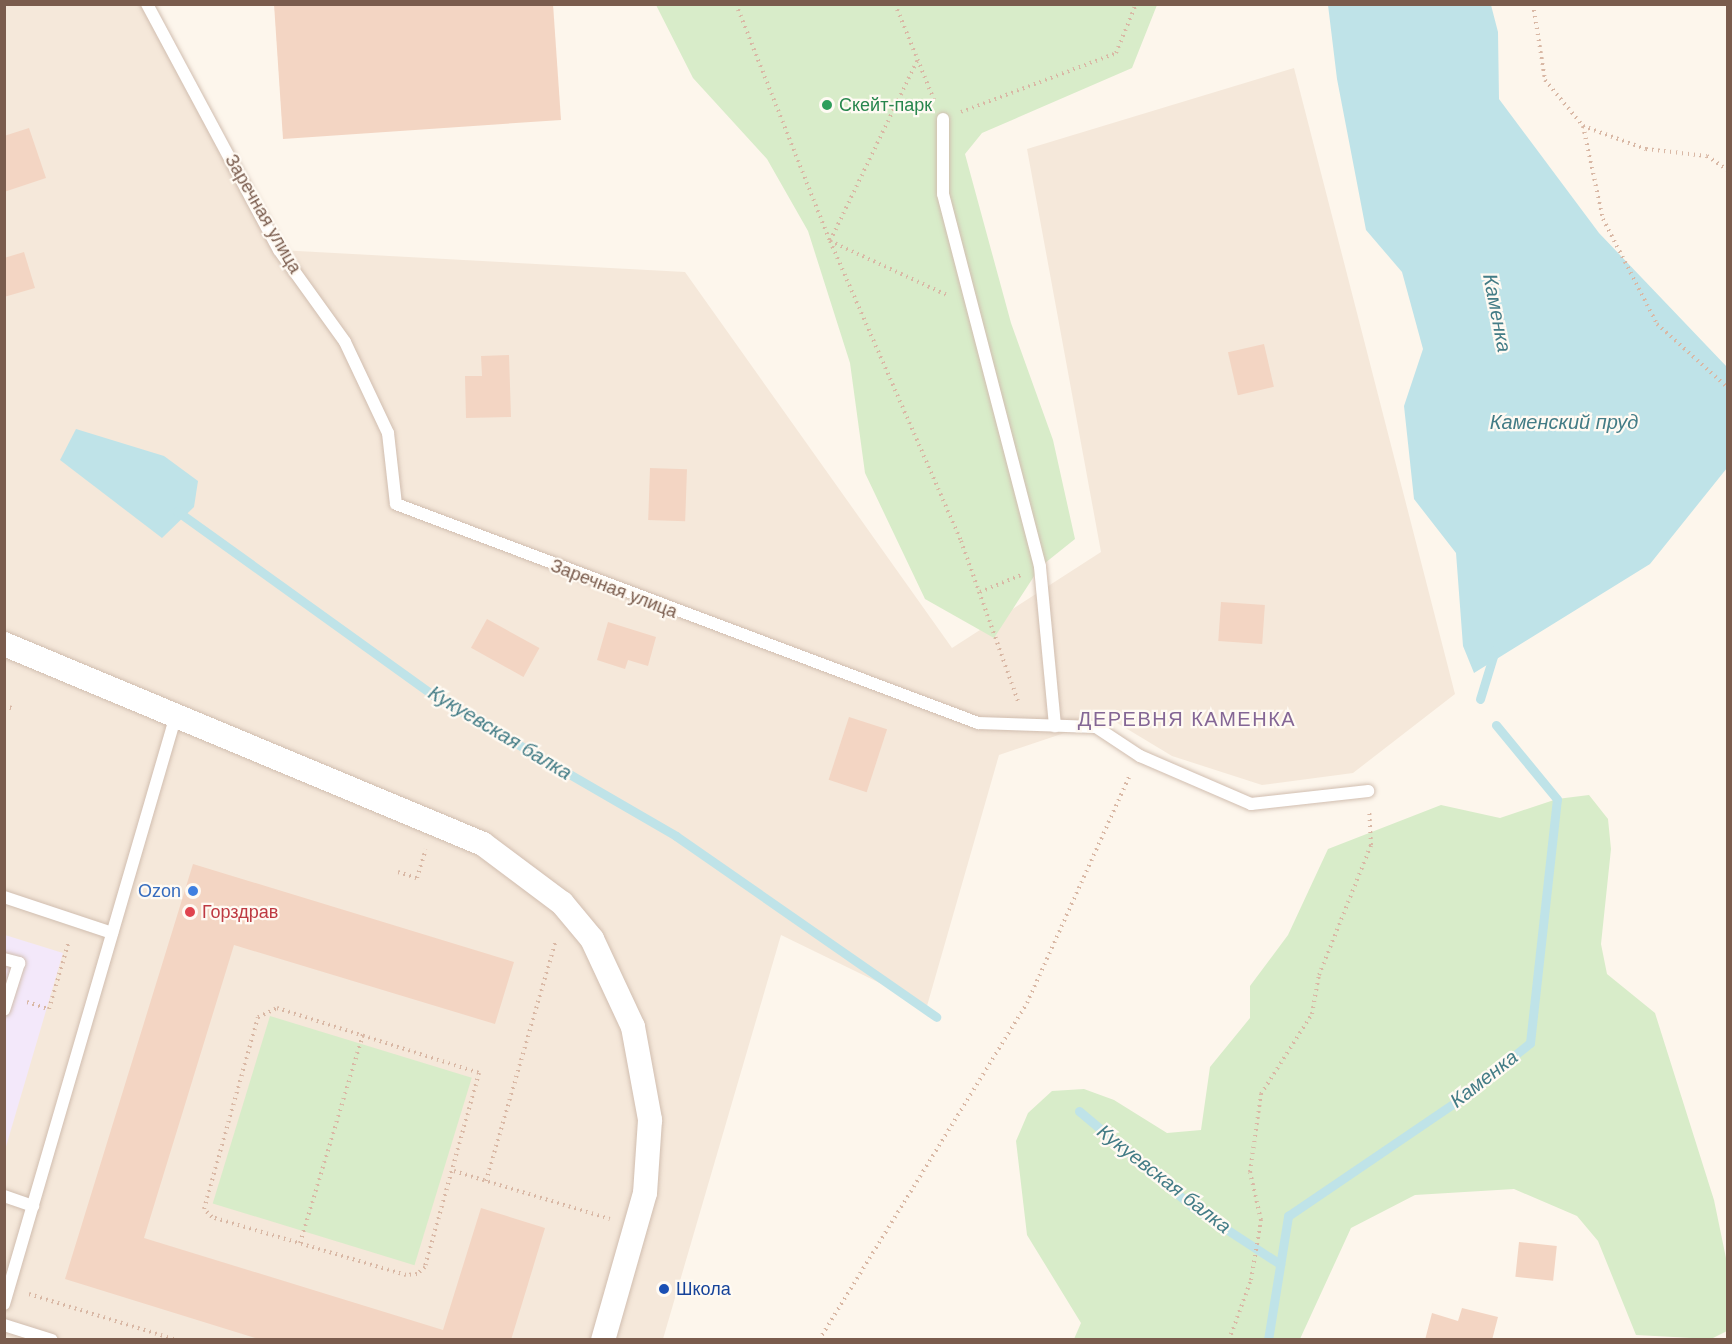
<!DOCTYPE html>
<meta charset="utf-8">
<style>
body{margin:0}
#map{position:relative;width:1732px;height:1344px;overflow:hidden;background:#fdf6ec;font-family:Helvetica,sans-serif}
div>[style]{position:absolute}
[style*='--x']{left:calc(var(--x)*1px);top:calc(var(--y)*1px);width:calc(var(--w)*1px);rotate:calc(var(--a)*1deg)}
.residential>*{inset:0;background:#f5e8da}
.education>*{inset:0;background:#f3e8fa}
.green>*{inset:0;background:#d8ecc9;transform-origin:0 0}
.water>*{inset:0;background:#bfe3e8}
.stream>*{height:9px;margin:-4.5px;padding:0 4.5px;transform-origin:4.5px;border-radius:4.5px;background:#bfe3e8}
.building>*{inset:0;background:#f3d5c3;transform-origin:0 0}
.path>*{height:4px;margin-top:-2px;transform-origin:0;background:repeating-linear-gradient(90deg,#d9b8a5 0 1.5px,transparent 0 6px)}
.roads{filter:drop-shadow(0 0 2px #d1beb0) drop-shadow(0 0 2px #d1beb0)}
.service>*{height:12px;margin:-6px;padding:0 6px;transform-origin:6px;border-radius:6px;background:#fff}
.minor>*{height:24px;margin:-12px;padding:0 12px;transform-origin:12px;border-radius:12px;background:#fff}
.dots>*{width:16px;height:16px;translate:-50% -50%;box-sizing:border-box;border:3px solid #fffaf3;border-radius:50%}
span{translate:-50% -50%;white-space:nowrap;text-align:center;line-height:1.15;-webkit-text-stroke:4.5px #fffaf3;paint-order:stroke}
.leisure-label{font-size:18px;color:#27864d}
.left{translate:0 -50%;text-align:left}
.street-label{font-size:18px;color:#7a5c4d}
.shop-label{font-size:18px;color:#366cbe}
.right{translate:-100% -50%;text-align:right}
.health-label{font-size:18px;color:#be3a42}
.transit-label{font-size:18px;color:#164399}
.water-label{font-size:20px;color:#437c86;font-style:italic}
.neighbourhood-label{font-size:20px;color:#846695;letter-spacing:1.5px}
.frame{position:absolute;inset:0;border:6px solid #7a5c4d;pointer-events:none}
</style>
<div id="map">
<div class="residential">
<div style="clip-path:polygon(5px 5px,142px 5px,279px 250px,685px 272px,952px 648px,1101px 552px,1027px 149px,1294px 68px,1455px 694px,1353px 773px,1262px 785px,1172px 756px,1109px 718px,999px 755px,927px 1006px,781px 935px,663px 1339px,5px 1340px)"></div>
</div>
<div class="education">
<div style="clip-path:polygon(5px 935px,63px 953px,5px 1150px)"></div>
</div>
<div class="green">
<div style="clip-path:polygon(656px 5px,1157px 5px,1132px 68px,982px 133px,965px 154px,1011px 323px,1053px 440px,1075px 539px,1040px 567px,994px 638px,925px 599px,865px 473px,850px 363px,808px 231px,767px 159px,693px 78px)"></div>
<div style="clip-path:polygon(1589px 795px,1608px 819px,1611px 849px,1601px 944px,1607px 974px,1655px 1013px,1714px 1200px,1727px 1263px,1727px 1331px,1711px 1339px,1636px 1335px,1598px 1241px,1577px 1216px,1514px 1189px,1415px 1195px,1351px 1228px,1300px 1339px,1074px 1339px,1081px 1323px,1027px 1235px,1016px 1141px,1028px 1113px,1052px 1091px,1084px 1089px,1114px 1100px,1167px 1133px,1201px 1130px,1210px 1067px,1250px 1018px,1250px 986px,1288px 935px,1328px 849px,1441px 805px,1500px 818px,1557px 799px)"></div>
<div style="left:270px;top:1016px;width:211px;height:196px;rotate:17deg"></div>
</div>
<div class="water">
<div style="clip-path:polygon(1328px 5px,1491px 5px,1498px 32px,1499px 99px,1599px 233px,1727px 367px,1727px 468px,1650px 564px,1474px 673px,1463px 646px,1456px 553px,1414px 499px,1404px 406px,1423px 349px,1402px 272px,1366px 230px,1337px 79px)"></div>
<div style="clip-path:polygon(76px 429px,164px 456px,198px 481px,194px 507px,162px 538px,60px 460px)"></div>
</div>
<div class="stream">
<div style="--x:177;--y:511;--w:315;--a:35.7"></div>
<div style="--x:433;--y:695;--w:281;--a:30.1"></div>
<div style="--x:676;--y:836;--w:317;--a:34.8"></div>
<div style="--x:1480;--y:699;--w:51;--a:-73"></div>
<div style="--x:1079;--y:1111;--w:150;--a:40.1"></div>
<div style="--x:1194;--y:1208;--w:103;--a:33.1"></div>
<div style="--x:1268;--y:1340;--w:126;--a:-80.8"></div>
<div style="--x:1288;--y:1216;--w:207;--a:-34.2"></div>
<div style="--x:1459;--y:1100;--w:91;--a:-38.8"></div>
<div style="--x:1530;--y:1043;--w:245;--a:-83.7"></div>
<div style="--x:1557;--y:799;--w:96;--a:-129.5"></div>
</div>
<div class="building">
<div style="clip-path:polygon(274px 4px,553px 4px,561px 120px,283px 139px)"></div>
<div style="clip-path:polygon(29px 128px,46px 178px,4px 192px,4px 136px)"></div>
<div style="clip-path:polygon(24px 252px,35px 288px,4px 297px,4px 258px)"></div>
<div style="left:1264px;top:344px;width:44px;height:37px;rotate:77deg"></div>
<div style="clip-path:polygon(509px 355px,511px 417px,466px 418px,465px 376px,482px 376px,481px 356px)"></div>
<div style="left:650px;top:468px;width:37px;height:52px;rotate:2deg"></div>
<div style="left:1221px;top:602px;width:44px;height:39px;rotate:4deg"></div>
<div style="left:487px;top:619px;width:60px;height:33px;rotate:29deg"></div>
<div style="clip-path:polygon(608px 622px,656px 637px,648px 666px,628px 660px,625px 669px,597px 660px)"></div>
<div style="left:849px;top:717px;width:40px;height:66px;rotate:18deg"></div>
<div style="clip-path:polygon(193px 864px,514px 962px,495px 1024px,234px 945px,144px 1238px,443px 1330px,481px 1208px,545px 1228px,511px 1340px,262px 1340px,65px 1279px)"></div>
<div style="left:1519px;top:1242px;width:38px;height:35px;rotate:6deg"></div>
<div style="clip-path:polygon(1462px 1308px,1498px 1317px,1492px 1340px,1425px 1340px,1432px 1313px,1458px 1321px)"></div>
</div>
<div class="path">
<div style="--x:736;--y:4;--w:255;--a:68.4"></div>
<div style="--x:830;--y:241;--w:327;--a:66.4"></div>
<div style="--x:961;--y:541;--w:173;--a:70.4"></div>
<div style="--x:895;--y:4;--w:104;--a:67.9"></div>
<div style="--x:1533;--y:4;--w:77;--a:81"></div>
<div style="--x:1545;--y:80;--w:60;--a:50.4"></div>
<div style="--x:1583;--y:126;--w:67;--a:20.1"></div>
<div style="--x:1646;--y:149;--w:61;--a:6.5"></div>
<div style="--x:1707;--y:156;--w:25;--a:34"></div>
<div style="--x:917;--y:61;--w:200;--a:115.8"></div>
<div style="--x:830;--y:241;--w:129;--a:24.8"></div>
<div style="--x:961;--y:112;--w:166;--a:-20.8"></div>
<div style="--x:1116;--y:53;--w:53;--a:-67.8"></div>
<div style="--x:1583;--y:126;--w:95;--a:77.9"></div>
<div style="--x:1603;--y:219;--w:118;--a:62.8"></div>
<div style="--x:1657;--y:324;--w:96;--a:42"></div>
<div style="--x:980;--y:592;--w:44;--a:-22.5"></div>
<div style="--x:4;--y:706;--w:8;--a:14"></div>
<div style="--x:398;--y:872;--w:20;--a:18"></div>
<div style="--x:417;--y:878;--w:30;--a:-73"></div>
<div style="--x:27;--y:1002;--w:23;--a:18"></div>
<div style="--x:49;--y:1009;--w:71;--a:-73.6"></div>
<div style="--x:277;--y:1008;--w:212;--a:17.8"></div>
<div style="--x:479;--y:1073;--w:201;--a:105.6"></div>
<div style="--x:425;--y:1267;--w:11;--a:139"></div>
<div style="--x:417;--y:1274;--w:11;--a:175"></div>
<div style="--x:406;--y:1275;--w:202;--a:-163.4"></div>
<div style="--x:212;--y:1217;--w:11;--a:-135"></div>
<div style="--x:204;--y:1209;--w:199;--a:-74.3"></div>
<div style="--x:258;--y:1017;--w:21;--a:-25"></div>
<div style="--x:454;--y:1171;--w:163;--a:17.1"></div>
<div style="--x:486;--y:1181;--w:251;--a:-73.8"></div>
<div style="--x:300;--y:1243;--w:218;--a:-73.2"></div>
<div style="--x:29;--y:1294;--w:155;--a:17.3"></div>
<div style="--x:819;--y:1340;--w:396;--a:-58.3"></div>
<div style="--x:1027;--y:1003;--w:250;--a:-65.7"></div>
<div style="--x:1229;--y:1340;--w:64;--a:-69.9"></div>
<div style="--x:1251;--y:1280;--w:61;--a:-80.5"></div>
<div style="--x:1261;--y:1220;--w:49;--a:-102.9"></div>
<div style="--x:1250;--y:1172;--w:79;--a:-82"></div>
<div style="--x:1261;--y:1094;--w:95;--a:-57.5"></div>
<div style="--x:1312;--y:1014;--w:40;--a:-80"></div>
<div style="--x:1319;--y:975;--w:140;--a:-68.2"></div>
<div style="--x:1371;--y:845;--w:33;--a:-93"></div>
</div>
<div class="roads">
<div class="service">
<div style="--x:147;--y:4;--w:279;--a:61.8"></div>
<div style="--x:279;--y:250;--w:113;--a:54.3"></div>
<div style="--x:345;--y:342;--w:101;--a:64.7"></div>
<div style="--x:388;--y:433;--w:71;--a:83.6"></div>
<div style="--x:396;--y:504;--w:622;--a:20.62"></div>
<div style="--x:978;--y:723;--w:118;--a:1.9"></div>
<div style="--x:1096;--y:727;--w:53;--a:33.4"></div>
<div style="--x:1140;--y:756;--w:121;--a:23.4"></div>
<div style="--x:1251;--y:804;--w:118;--a:-6.3"></div>
<div style="--x:943;--y:119;--w:75;--a:90"></div>
<div style="--x:943;--y:194;--w:385;--a:75.4"></div>
<div style="--x:1040;--y:567;--w:160;--a:84.6"></div>
<div style="--x:4;--y:897;--w:114;--a:18.4"></div>
<div style="--x:4;--y:959;--w:16;--a:15"></div>
<div style="--x:19;--y:963;--w:49;--a:107.7"></div>
<div style="--x:4;--y:1196;--w:31;--a:19"></div>
<div style="--x:4;--y:1304;--w:614;--a:-73.72"></div>
<div style="--x:4;--y:1325;--w:50;--a:17.4"></div>
</div>
<div class="minor">
<div style="--x:4;--y:644;--w:519;--a:22.66"></div>
<div style="--x:483;--y:844;--w:99;--a:36.8"></div>
<div style="--x:562;--y:903;--w:47;--a:50.2"></div>
<div style="--x:592;--y:939;--w:97;--a:65"></div>
<div style="--x:633;--y:1027;--w:95;--a:79.6"></div>
<div style="--x:650;--y:1120;--w:73;--a:93.9"></div>
<div style="--x:645;--y:1193;--w:153;--a:105.9"></div>
</div>
</div>
<div class="dots">
<div style="left:827px;top:105px;background:#2e9e5b"></div>
<div style="left:193px;top:891px;background:#3f7fe0"></div>
<div style="left:190px;top:912px;background:#e0444e"></div>
<div style="left:664px;top:1289px;background:#1a4fb4"></div>
</div>
<div class="leisure-label">
<span class="left" style="left:839px;top:105px">Скейт-парк</span>
</div>
<div class="street-label">
<span style="left:263px;top:214px;rotate:60deg">Заречная улица</span>
<span style="left:614px;top:589px;rotate:21deg">Заречная улица</span>
</div>
<div class="shop-label">
<span class="right" style="left:181px;top:891px">Ozon</span>
</div>
<div class="health-label">
<span class="left" style="left:202px;top:912px">Горздрав</span>
</div>
<div class="transit-label">
<span class="left" style="left:676px;top:1289px">Школа</span>
</div>
<div class="water-label">
<span style="left:1497px;top:313px;rotate:79deg">Каменка</span>
<span style="left:1564px;top:422px">Каменский пруд</span>
<span style="left:500px;top:733px;rotate:31deg">Кукуевская балка</span>
<span style="left:1484px;top:1079px;rotate:-38deg">Каменка</span>
<span style="left:1164px;top:1179px;rotate:38deg">Кукуевская балка</span>
</div>
<div class="neighbourhood-label">
<span style="left:1187px;top:719px">ДЕРЕВНЯ КАМЕНКА</span>
</div>
<div class="frame"></div>
</div>
